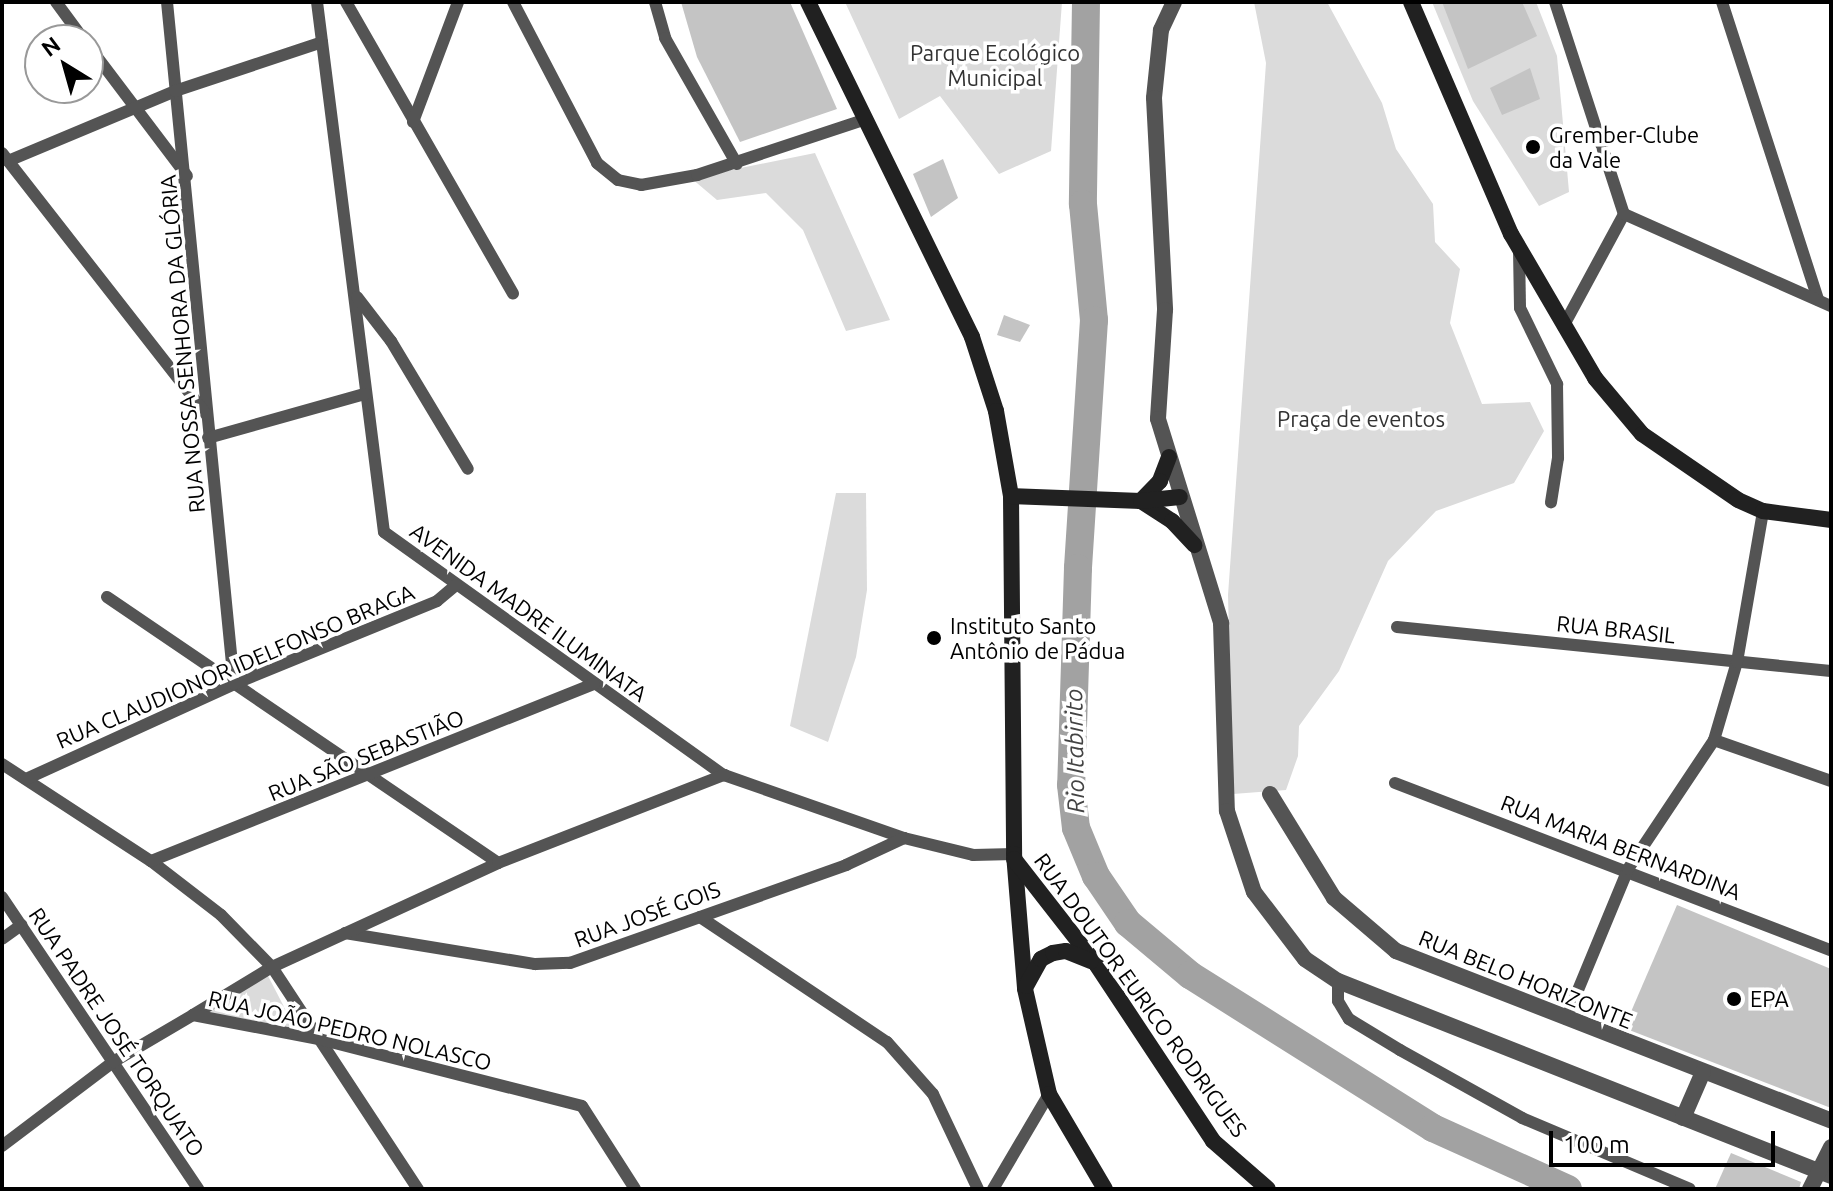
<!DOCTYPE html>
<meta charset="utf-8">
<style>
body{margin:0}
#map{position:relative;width:1833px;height:1191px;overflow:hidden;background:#fff;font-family:Ubuntu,sans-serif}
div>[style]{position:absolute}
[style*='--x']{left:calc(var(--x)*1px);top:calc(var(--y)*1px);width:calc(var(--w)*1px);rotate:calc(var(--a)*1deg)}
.green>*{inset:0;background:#dbdbdb}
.river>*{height:28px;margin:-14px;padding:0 14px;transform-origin:14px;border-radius:14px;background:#a2a2a2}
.building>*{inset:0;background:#c4c4c4}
.minor>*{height:12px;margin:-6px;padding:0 6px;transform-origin:6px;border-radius:6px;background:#545454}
.tertiary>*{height:16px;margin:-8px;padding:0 8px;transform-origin:8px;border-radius:8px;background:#545454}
.secondary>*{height:16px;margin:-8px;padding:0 8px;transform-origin:8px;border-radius:8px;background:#212121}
.dots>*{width:22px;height:22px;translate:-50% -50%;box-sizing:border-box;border:4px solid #fff;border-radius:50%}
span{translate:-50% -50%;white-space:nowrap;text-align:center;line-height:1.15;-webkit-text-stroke:7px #fff;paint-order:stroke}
.park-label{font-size:22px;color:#323232}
.poi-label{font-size:22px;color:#000}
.left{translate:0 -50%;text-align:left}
.street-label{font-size:22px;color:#000}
.water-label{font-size:24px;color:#434343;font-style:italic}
.frame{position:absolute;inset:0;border:4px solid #000;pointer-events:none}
.north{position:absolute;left:24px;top:24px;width:80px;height:80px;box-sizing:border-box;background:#fff;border:2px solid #999;border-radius:50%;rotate:323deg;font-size:22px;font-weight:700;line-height:32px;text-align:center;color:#000}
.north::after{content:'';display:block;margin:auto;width:28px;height:36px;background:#000;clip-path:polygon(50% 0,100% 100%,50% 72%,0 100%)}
.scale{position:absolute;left:1549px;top:1131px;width:226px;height:36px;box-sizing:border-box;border:4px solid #000;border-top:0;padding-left:10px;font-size:24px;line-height:28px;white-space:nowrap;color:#000;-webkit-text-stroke:6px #fff;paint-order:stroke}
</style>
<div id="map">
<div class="green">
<div style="clip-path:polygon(845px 2px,1062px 2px,1051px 151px,999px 174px,940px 96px,899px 119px)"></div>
<div style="clip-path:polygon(1254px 2px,1327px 2px,1382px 103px,1396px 149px,1433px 204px,1435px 242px,1460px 269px,1450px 323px,1482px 404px,1530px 402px,1544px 431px,1514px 483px,1436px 511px,1388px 561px,1339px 671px,1299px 726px,1298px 756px,1286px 790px,1233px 794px,1228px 595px,1266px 63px)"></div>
<div style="clip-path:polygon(1432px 2px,1536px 2px,1557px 56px,1569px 192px,1539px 206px,1473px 101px)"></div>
<div style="clip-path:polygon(815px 153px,890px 320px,846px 331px,803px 230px,766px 193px,717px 200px,691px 178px)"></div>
<div style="clip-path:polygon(836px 493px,866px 493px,867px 590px,856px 657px,828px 742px,790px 726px)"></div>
<div style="clip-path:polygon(267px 974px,295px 1028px,204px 1012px)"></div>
</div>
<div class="river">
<div style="--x:1086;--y:2;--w:202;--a:90.9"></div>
<div style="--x:1083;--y:204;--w:117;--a:84.6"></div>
<div style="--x:1094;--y:320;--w:249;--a:93.7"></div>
<div style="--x:1078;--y:568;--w:217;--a:91.8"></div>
<div style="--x:1071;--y:785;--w:43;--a:83.4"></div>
<div style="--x:1076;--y:828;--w:52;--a:67.4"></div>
<div style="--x:1096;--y:876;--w:57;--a:55.8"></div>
<div style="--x:1128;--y:923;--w:81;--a:40"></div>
<div style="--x:1190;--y:975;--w:287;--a:32.2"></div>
<div style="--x:1433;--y:1128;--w:148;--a:24.3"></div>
</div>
<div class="building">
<div style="clip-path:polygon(681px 2px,790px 2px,837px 109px,740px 142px,697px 57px)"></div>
<div style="clip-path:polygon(1442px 2px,1522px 2px,1537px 36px,1468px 69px)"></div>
<div style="clip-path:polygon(1530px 68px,1540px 99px,1502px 115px,1490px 88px)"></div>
<div style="clip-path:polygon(943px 159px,958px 198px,931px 217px,913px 174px)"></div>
<div style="clip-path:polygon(1004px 315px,1030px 325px,1020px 342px,997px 335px)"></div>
<div style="clip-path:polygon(1677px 905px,1831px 969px,1831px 1108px,1624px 1028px)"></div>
<div style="clip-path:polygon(1731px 1153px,1801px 1182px,1799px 1189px,1715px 1189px)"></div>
</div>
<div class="minor">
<div style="--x:56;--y:2;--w:47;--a:53.6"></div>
<div style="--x:167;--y:2;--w:685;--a:84.39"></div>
<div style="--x:317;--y:2;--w:534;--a:82.8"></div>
<div style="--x:384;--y:532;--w:418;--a:35.6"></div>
<div style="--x:724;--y:775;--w:191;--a:19.3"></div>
<div style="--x:904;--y:838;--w:71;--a:13.8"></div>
<div style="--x:973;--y:855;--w:41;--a:-1.4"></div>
<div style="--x:346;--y:2;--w:336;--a:60.2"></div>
<div style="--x:513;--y:2;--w:182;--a:62.4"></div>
<div style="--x:597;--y:163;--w:27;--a:39"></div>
<div style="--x:618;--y:180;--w:24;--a:12"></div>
<div style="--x:641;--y:185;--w:57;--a:-10.1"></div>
<div style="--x:697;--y:175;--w:178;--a:-18.3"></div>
<div style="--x:655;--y:2;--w:37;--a:74"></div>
<div style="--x:665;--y:38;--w:145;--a:60.3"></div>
<div style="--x:1555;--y:2;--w:223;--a:72"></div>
<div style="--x:1624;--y:214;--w:128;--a:118.4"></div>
<div style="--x:1722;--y:2;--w:313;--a:72.1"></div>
<div style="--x:88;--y:45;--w:164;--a:52.9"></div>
<div style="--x:413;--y:122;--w:128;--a:-69.4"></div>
<div style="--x:2;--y:153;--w:333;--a:52"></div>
<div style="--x:8;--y:161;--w:181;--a:-22.7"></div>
<div style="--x:175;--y:91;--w:155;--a:-18.4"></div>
<div style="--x:1624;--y:214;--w:227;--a:24"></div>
<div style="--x:1519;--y:250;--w:58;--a:89"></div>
<div style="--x:1520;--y:308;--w:85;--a:64"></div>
<div style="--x:1557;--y:384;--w:74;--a:89.2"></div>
<div style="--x:1558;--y:458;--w:45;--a:99"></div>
<div style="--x:357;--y:297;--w:56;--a:52.3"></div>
<div style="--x:391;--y:341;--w:149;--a:59"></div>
<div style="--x:208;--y:438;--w:163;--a:-15.7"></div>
<div style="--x:107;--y:597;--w:473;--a:34.2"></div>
<div style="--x:1397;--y:627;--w:436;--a:5.8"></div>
<div style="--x:1714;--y:740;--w:124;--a:19.3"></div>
<div style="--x:2;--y:764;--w:178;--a:33.1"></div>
<div style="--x:151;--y:861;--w:88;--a:37.6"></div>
<div style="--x:221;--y:915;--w:73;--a:45.6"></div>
<div style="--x:272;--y:967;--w:266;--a:56.7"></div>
<div style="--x:26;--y:779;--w:229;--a:-24.5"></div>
<div style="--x:234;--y:684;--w:219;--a:-22.2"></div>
<div style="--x:437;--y:601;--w:25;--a:-40"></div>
<div style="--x:1395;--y:783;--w:467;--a:21"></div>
<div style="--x:151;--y:861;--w:477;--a:-21.8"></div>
<div style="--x:2;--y:897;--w:352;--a:56.1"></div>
<div style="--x:700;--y:917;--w:225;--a:33.8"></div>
<div style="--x:887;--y:1042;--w:69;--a:48.5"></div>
<div style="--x:933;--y:1094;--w:105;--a:64.7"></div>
<div style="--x:345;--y:933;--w:193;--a:9.3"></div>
<div style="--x:535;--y:964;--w:35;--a:-2"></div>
<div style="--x:570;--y:963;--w:293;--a:-19.5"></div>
<div style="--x:846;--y:865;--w:64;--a:-25"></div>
<div style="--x:2;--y:939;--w:24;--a:-36"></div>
<div style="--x:1338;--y:981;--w:20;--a:90"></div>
<div style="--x:1338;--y:1001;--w:21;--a:59"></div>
<div style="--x:1349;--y:1019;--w:60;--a:31.3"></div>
<div style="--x:1400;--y:1050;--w:140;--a:29.1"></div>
<div style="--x:1522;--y:1118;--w:182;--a:22.9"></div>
<div style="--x:193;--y:1015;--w:92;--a:-31.3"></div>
<div style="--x:272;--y:967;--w:249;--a:-24.7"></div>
<div style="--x:498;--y:863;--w:243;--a:-21.3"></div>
<div style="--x:1566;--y:1019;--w:162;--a:-67.5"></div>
<div style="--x:1628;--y:869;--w:155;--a:-56.3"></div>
<div style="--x:1714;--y:740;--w:81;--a:-73.6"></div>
<div style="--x:1737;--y:662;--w:153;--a:-80.2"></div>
<div style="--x:2;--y:1146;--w:139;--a:-37.1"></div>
<div style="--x:113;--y:1062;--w:93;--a:-30.4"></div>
<div style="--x:193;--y:1015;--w:128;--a:10.8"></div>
<div style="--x:319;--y:1039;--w:271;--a:14.3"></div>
<div style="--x:582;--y:1106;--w:98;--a:57.4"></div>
<div style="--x:993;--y:1189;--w:110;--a:-59.5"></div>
</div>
<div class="tertiary">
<div style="--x:1174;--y:2;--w:31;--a:115"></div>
<div style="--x:1161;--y:30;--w:68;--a:95.9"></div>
<div style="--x:1154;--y:98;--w:212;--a:87"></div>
<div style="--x:1165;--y:310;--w:109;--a:93.7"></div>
<div style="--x:1158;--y:419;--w:214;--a:72.8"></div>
<div style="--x:1221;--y:623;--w:188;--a:88.2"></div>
<div style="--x:1227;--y:811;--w:85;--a:71.6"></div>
<div style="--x:1254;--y:892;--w:84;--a:52.7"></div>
<div style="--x:1305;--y:959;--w:40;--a:34"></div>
<div style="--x:1338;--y:981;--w:530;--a:21.58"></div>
<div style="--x:1270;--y:794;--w:122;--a:58.4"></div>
<div style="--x:1334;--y:898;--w:82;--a:40.5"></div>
<div style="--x:1396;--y:951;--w:467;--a:21.3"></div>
<div style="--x:1683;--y:1118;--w:50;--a:-66.5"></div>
<div style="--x:1810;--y:1189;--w:47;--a:-63.4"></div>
</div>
<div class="secondary">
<div style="--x:808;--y:2;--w:373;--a:63.9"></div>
<div style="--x:972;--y:337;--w:78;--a:72"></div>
<div style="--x:996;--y:411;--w:86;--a:80"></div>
<div style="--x:1011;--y:496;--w:358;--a:89.5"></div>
<div style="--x:1014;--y:854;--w:135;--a:85.3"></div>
<div style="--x:1025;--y:989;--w:108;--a:77.1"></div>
<div style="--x:1049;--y:1094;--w:110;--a:59.5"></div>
<div style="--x:1411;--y:2;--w:253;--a:66.7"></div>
<div style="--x:1511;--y:234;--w:167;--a:59.7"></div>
<div style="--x:1595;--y:378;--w:73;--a:50"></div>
<div style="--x:1642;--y:434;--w:116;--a:34.5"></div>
<div style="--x:1738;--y:500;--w:27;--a:24"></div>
<div style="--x:1763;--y:511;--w:69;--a:7.5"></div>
<div style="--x:1169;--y:457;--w:26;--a:111"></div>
<div style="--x:1160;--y:481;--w:28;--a:134"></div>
<div style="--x:1141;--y:501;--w:37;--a:33"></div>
<div style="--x:1172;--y:521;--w:33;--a:47"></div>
<div style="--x:1011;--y:496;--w:130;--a:2.2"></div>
<div style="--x:1141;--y:501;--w:39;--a:-6"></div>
<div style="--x:1014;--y:859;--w:133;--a:52"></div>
<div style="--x:1096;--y:964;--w:212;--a:56.5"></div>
<div style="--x:1213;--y:1141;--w:73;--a:41.1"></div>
<div style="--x:1026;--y:986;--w:31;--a:-61"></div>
<div style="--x:1041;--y:959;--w:13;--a:-27"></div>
<div style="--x:1053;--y:953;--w:13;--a:-9"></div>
<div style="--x:1066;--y:951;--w:27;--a:22"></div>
</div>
<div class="dots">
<div style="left:1533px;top:147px;background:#000"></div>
<div style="left:934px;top:638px;background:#000"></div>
<div style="left:1734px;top:999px;background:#000"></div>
</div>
<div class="park-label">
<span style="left:995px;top:65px">Parque Ecológico<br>Municipal</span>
<span style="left:1361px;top:419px">Praça de eventos</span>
</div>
<div class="poi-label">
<span class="left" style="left:1549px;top:147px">Grember-Clube<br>da Vale</span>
<span class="left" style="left:950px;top:638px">Instituto Santo<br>Antônio de Pádua</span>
<span class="left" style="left:1750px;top:999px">EPA</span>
</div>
<div class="street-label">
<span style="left:182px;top:344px;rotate:-95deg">RUA NOSSA SENHORA DA GLÓRIA</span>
<span style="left:529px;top:612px;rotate:36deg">AVENIDA MADRE ILUMINATA</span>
<span style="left:1616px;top:629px;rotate:6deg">RUA BRASIL</span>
<span style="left:235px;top:666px;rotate:-23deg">RUA CLAUDIONOR IDELFONSO BRAGA</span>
<span style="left:366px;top:755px;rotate:-22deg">RUA SÃO SEBASTIÃO</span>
<span style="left:1621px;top:847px;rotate:21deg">RUA MARIA BERNARDINA</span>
<span style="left:647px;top:914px;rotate:-20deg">RUA JOSÉ GOIS</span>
<span style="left:1526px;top:979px;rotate:22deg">RUA BELO HORIZONTE</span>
<span style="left:1141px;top:995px;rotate:54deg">RUA DOUTOR EURICO RODRIGUES</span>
<span style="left:350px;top:1030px;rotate:13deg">RUA JOÃO PEDRO NOLASCO</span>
<span style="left:117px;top:1032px;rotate:56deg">RUA PADRE JOSÉ TORQUATO</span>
</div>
<div class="water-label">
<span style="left:1075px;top:751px;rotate:-91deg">Rio Itabirito</span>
</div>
<div class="frame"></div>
<div class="north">N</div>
<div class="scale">100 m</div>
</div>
